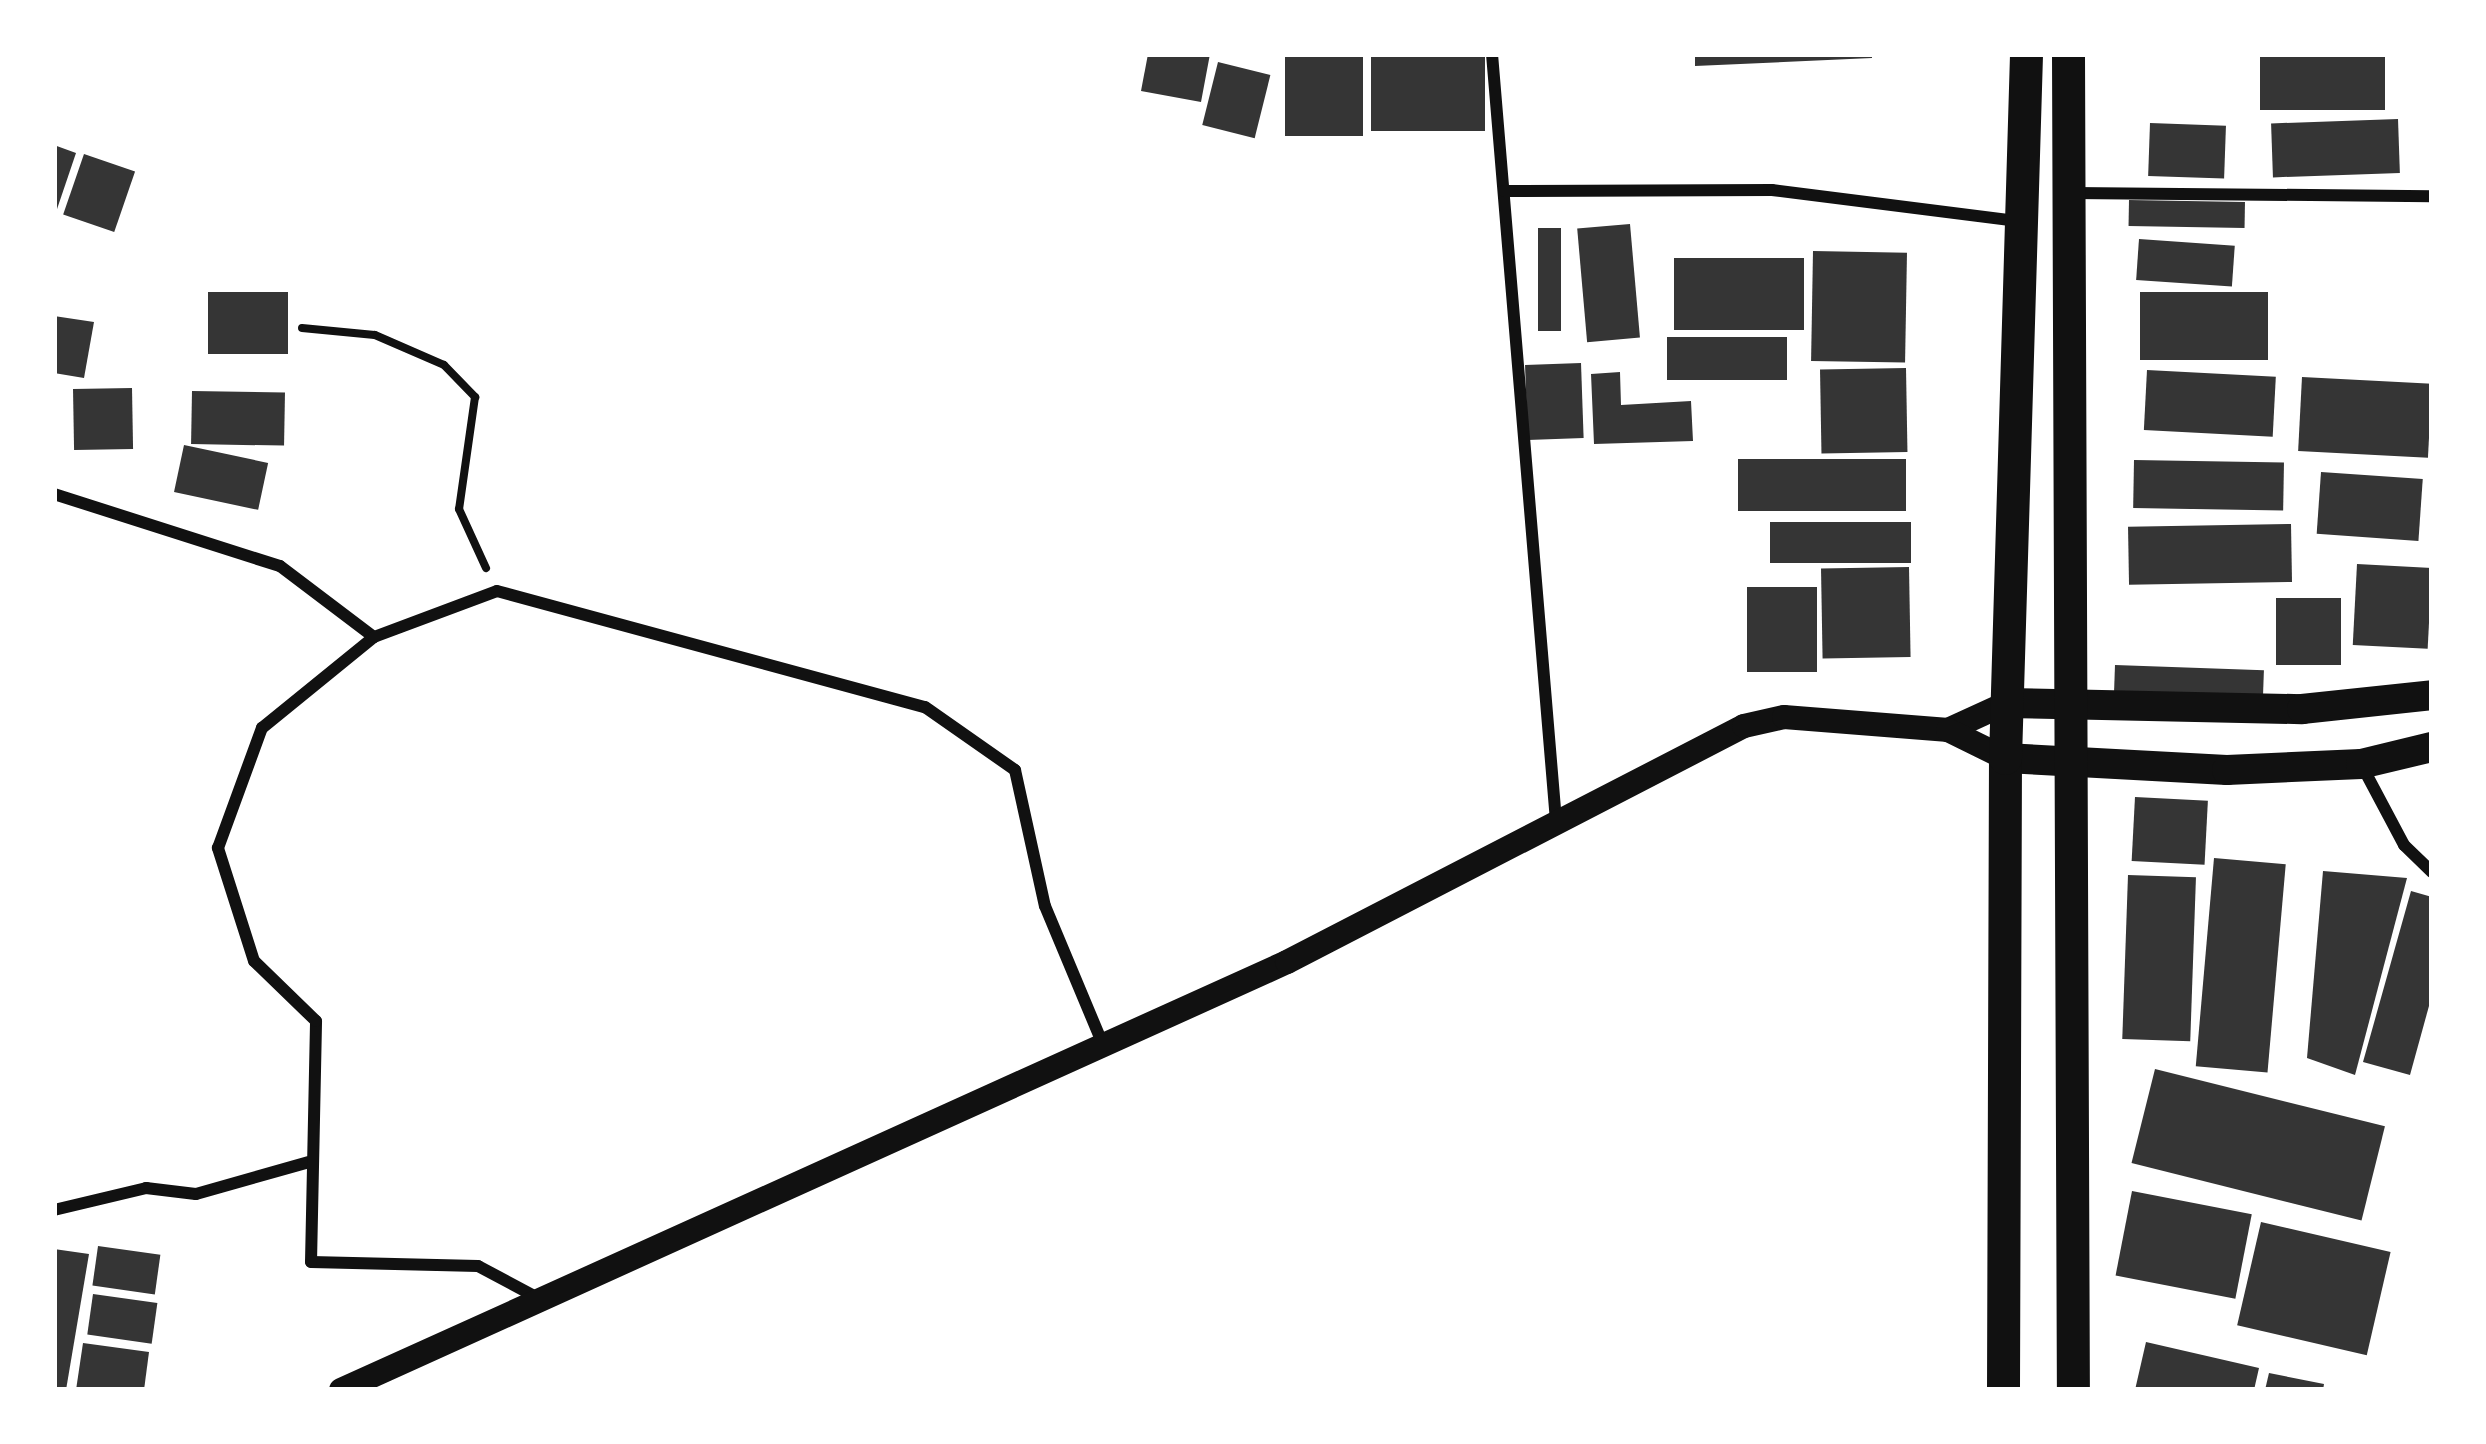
<!DOCTYPE html>
<style>
body{margin:0}
#map{position:relative;width:2486px;height:1444px;overflow:hidden;background:#fff;font-family:"Public Sans",sans-serif}
div>[style]{position:absolute}
[style*='--x']{left:calc(var(--x)*1px);top:calc(var(--y)*1px);width:calc(var(--w)*1px);rotate:calc(var(--a)*1deg)}
.building>*{inset:0;background:#353535;transform-origin:0 0}
.path>*{height:8px;margin:-4px;padding:0 4px;transform-origin:4px;border-radius:4px;background:#111}
.minor>*{height:12px;margin:-6px;padding:0 6px;transform-origin:6px;border-radius:6px;background:#111}
.secondary>*{height:24px;margin:-12px;padding:0 12px;transform-origin:12px;border-radius:12px;background:#111}
.primary>*{height:30px;margin:-15px;padding:0 15px;transform-origin:15px;border-radius:15px;background:#111}
.trunk>*{height:33px;margin:-16.5px;padding:0 16.5px;transform-origin:16.5px;border-radius:16.5px;background:#111}
span{translate:-50% -50%;white-space:nowrap;text-align:center;line-height:1.15;-webkit-text-stroke:10px #fff;paint-order:stroke}
.frame{position:absolute;inset:0;border:57px solid #fff;pointer-events:none}
</style>
<div id="map">
<div class="building">
<div style="clip-path:polygon(1148px 54px,1210px 54px,1201px 102px,1141px 91px)"></div>
<div style="left:1285px;top:54px;width:78px;height:82px"></div>
<div style="left:1371px;top:54px;width:114px;height:77px"></div>
<div style="clip-path:polygon(1695px 54px,1872px 54px,1872px 58px,1695px 66px)"></div>
<div style="left:2260px;top:54px;width:125px;height:56px"></div>
<div style="left:1218px;top:62px;width:54px;height:65px;rotate:14deg"></div>
<div style="left:2398px;top:119px;width:54px;height:127px;rotate:88deg"></div>
<div style="left:2150px;top:123px;width:76px;height:53px;rotate:2deg"></div>
<div style="clip-path:polygon(54px 145px,76px 153px,55px 215px,54px 215px)"></div>
<div style="left:84px;top:154px;width:54px;height:64px;rotate:19deg"></div>
<div style="left:2129px;top:200px;width:116px;height:26px;rotate:1deg"></div>
<div style="left:1630px;top:224px;width:114px;height:53px;rotate:85deg"></div>
<div style="left:1538px;top:228px;width:23px;height:103px"></div>
<div style="left:2139px;top:239px;width:96px;height:41px;rotate:4deg"></div>
<div style="left:1813px;top:251px;width:94px;height:110px;rotate:1deg"></div>
<div style="left:1804px;top:258px;width:72px;height:130px;rotate:90deg"></div>
<div style="left:208px;top:292px;width:80px;height:62px"></div>
<div style="left:2140px;top:292px;width:128px;height:68px"></div>
<div style="clip-path:polygon(54px 316px,94px 322px,84px 378px,54px 373px)"></div>
<div style="left:1787px;top:337px;width:43px;height:120px;rotate:90deg"></div>
<div style="left:1581px;top:363px;width:75px;height:56px;rotate:88deg"></div>
<div style="left:1906px;top:368px;width:84px;height:86px;rotate:89deg"></div>
<div style="left:2147px;top:370px;width:129px;height:60px;rotate:3deg"></div>
<div style="clip-path:polygon(1620px 372px,1621px 405px,1691px 401px,1693px 441px,1594px 444px,1591px 374px)"></div>
<div style="left:2302px;top:377px;width:130px;height:74px;rotate:3deg"></div>
<div style="left:132px;top:388px;width:61px;height:59px;rotate:89deg"></div>
<div style="left:192px;top:391px;width:93px;height:53px;rotate:1deg"></div>
<div style="left:184px;top:445px;width:86px;height:48px;rotate:12deg"></div>
<div style="left:1906px;top:459px;width:52px;height:168px;rotate:90deg"></div>
<div style="left:2134px;top:460px;width:150px;height:48px;rotate:1deg"></div>
<div style="left:2321px;top:472px;width:102px;height:62px;rotate:4deg"></div>
<div style="left:1770px;top:522px;width:141px;height:41px"></div>
<div style="left:2291px;top:524px;width:58px;height:163px;rotate:89deg"></div>
<div style="left:2357px;top:564px;width:75px;height:81px;rotate:3deg"></div>
<div style="left:1909px;top:567px;width:90px;height:88px;rotate:89deg"></div>
<div style="left:1747px;top:587px;width:70px;height:85px"></div>
<div style="left:2276px;top:598px;width:65px;height:67px"></div>
<div style="left:2115px;top:665px;width:149px;height:27px;rotate:2deg"></div>
<div style="left:2135px;top:797px;width:73px;height:64px;rotate:3deg"></div>
<div style="left:2214px;top:858px;width:72px;height:209px;rotate:5deg"></div>
<div style="clip-path:polygon(2323px 871px,2407px 878px,2355px 1075px,2307px 1058px)"></div>
<div style="left:2128px;top:875px;width:68px;height:164px;rotate:2deg"></div>
<div style="clip-path:polygon(2411px 891px,2432px 897px,2432px 995px,2410px 1075px,2363px 1062px)"></div>
<div style="left:2155px;top:1069px;width:237px;height:97px;rotate:14deg"></div>
<div style="left:2132px;top:1191px;width:122px;height:86px;rotate:11deg"></div>
<div style="left:2261px;top:1222px;width:133px;height:106px;rotate:13deg"></div>
<div style="left:98px;top:1246px;width:63px;height:40px;rotate:8deg"></div>
<div style="clip-path:polygon(54px 1249px,89px 1254px,66px 1390px,54px 1390px)"></div>
<div style="left:93px;top:1294px;width:65px;height:41px;rotate:8deg"></div>
<div style="clip-path:polygon(2146px 1342px,2259px 1368px,2254px 1390px,2135px 1390px)"></div>
<div style="clip-path:polygon(83px 1343px,149px 1352px,144px 1390px,76px 1390px)"></div>
<div style="clip-path:polygon(2269px 1373px,2324px 1384px,2323px 1390px,2265px 1390px)"></div>
</div>
<div class="path">
<div style="--x:302;--y:328;--w:73;--a:5.5"></div>
<div style="--x:375;--y:335;--w:75;--a:23.5"></div>
<div style="--x:444;--y:365;--w:45;--a:45.9"></div>
<div style="--x:475;--y:397;--w:113;--a:98.1"></div>
<div style="--x:459;--y:509;--w:65;--a:65.4"></div>
</div>
<div class="minor">
<div style="--x:1492;--y:54;--w:770;--a:85.23"></div>
<div style="--x:1504;--y:191;--w:268;--a:-0.2"></div>
<div style="--x:1772;--y:190;--w:246;--a:7.2"></div>
<div style="--x:2073;--y:193;--w:359;--a:0.5"></div>
<div style="--x:54;--y:494;--w:237;--a:17.7"></div>
<div style="--x:280;--y:566;--w:118;--a:37.1"></div>
<div style="--x:2361;--y:764;--w:92;--a:62"></div>
<div style="--x:2404;--y:845;--w:39;--a:44"></div>
<div style="--x:54;--y:1210;--w:95;--a:-13.4"></div>
<div style="--x:146;--y:1188;--w:50;--a:6.8"></div>
<div style="--x:196;--y:1194;--w:117;--a:-15.8"></div>
<div style="--x:538;--y:1298;--w:68;--a:-151.9"></div>
<div style="--x:478;--y:1266;--w:167;--a:-178.6"></div>
<div style="--x:311;--y:1262;--w:241;--a:-88.8"></div>
<div style="--x:316;--y:1021;--w:86;--a:-135.9"></div>
<div style="--x:254;--y:961;--w:119;--a:-107.7"></div>
<div style="--x:218;--y:848;--w:128;--a:-69.9"></div>
<div style="--x:262;--y:728;--w:144;--a:-39.1"></div>
<div style="--x:374;--y:637;--w:131;--a:-20.5"></div>
<div style="--x:497;--y:591;--w:443;--a:15.2"></div>
<div style="--x:925;--y:707;--w:110;--a:35"></div>
<div style="--x:1015;--y:770;--w:139;--a:77.6"></div>
<div style="--x:1045;--y:906;--w:147;--a:67.3"></div>
</div>
<div class="secondary">
<div style="--x:1948;--y:730;--w:65;--a:-24.6"></div>
<div style="--x:341;--y:1390;--w:1038;--a:-24.34"></div>
<div style="--x:1287;--y:962;--w:514;--a:-27.31"></div>
<div style="--x:1744;--y:726;--w:41;--a:-12.7"></div>
<div style="--x:1784;--y:717;--w:165;--a:4.5"></div>
<div style="--x:1948;--y:730;--w:64;--a:26.2"></div>
</div>
<div class="primary">
<div style="--x:2007;--y:703;--w:295;--a:1.2"></div>
<div style="--x:2302;--y:709;--w:131;--a:-6.1"></div>
<div style="--x:2005;--y:758;--w:222;--a:3.1"></div>
<div style="--x:2227;--y:770;--w:134;--a:-2.6"></div>
<div style="--x:2361;--y:764;--w:73;--a:-13.5"></div>
</div>
<div class="trunk">
<div style="--x:2068;--y:54;--w:1336;--a:89.79"></div>
<div style="--x:2003;--y:1390;--w:632;--a:-89.82"></div>
<div style="--x:2005;--y:758;--w:704;--a:-88.29"></div>
</div>
<div class="frame"></div>
</div>
